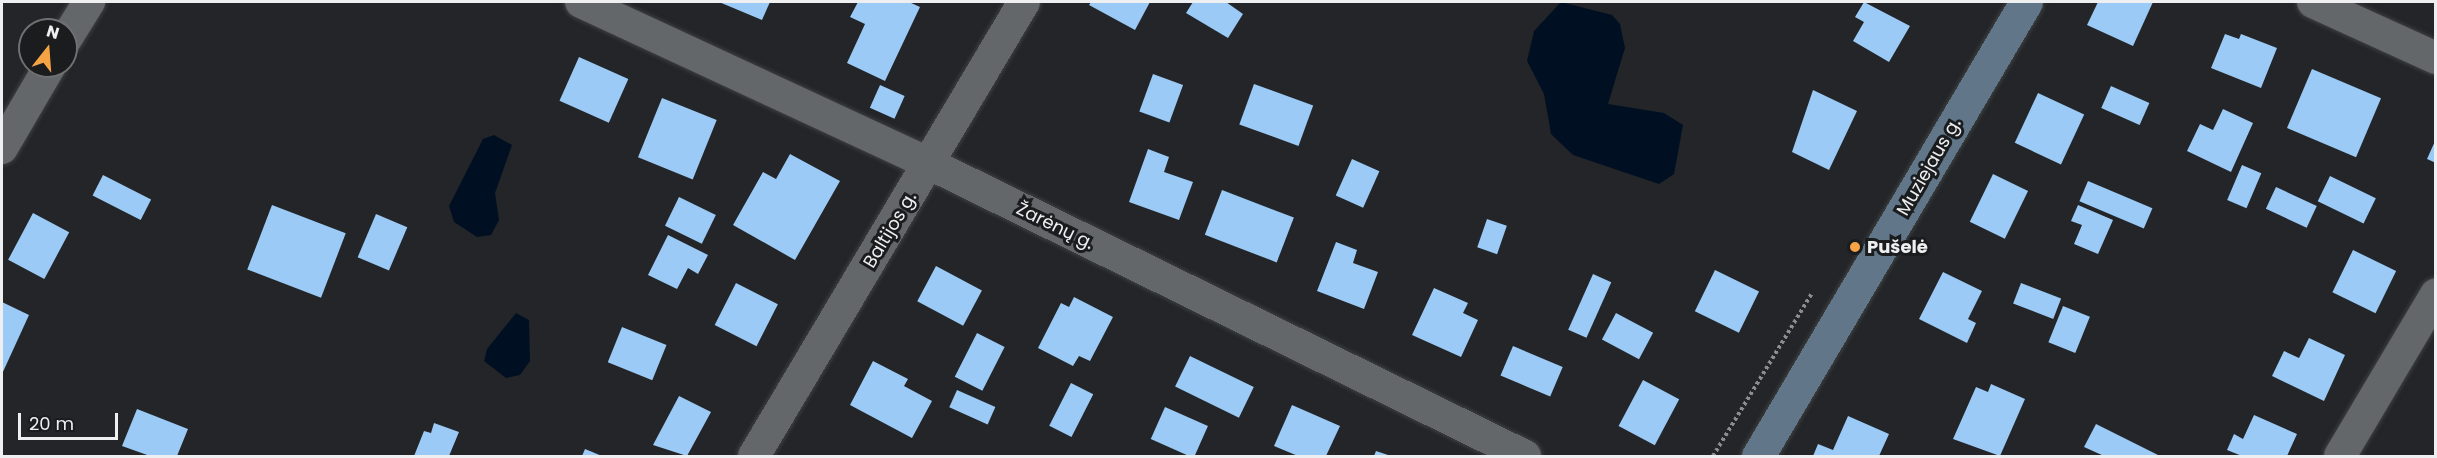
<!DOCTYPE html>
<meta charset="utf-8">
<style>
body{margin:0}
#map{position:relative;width:2437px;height:458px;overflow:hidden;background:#232528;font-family:Poppins,sans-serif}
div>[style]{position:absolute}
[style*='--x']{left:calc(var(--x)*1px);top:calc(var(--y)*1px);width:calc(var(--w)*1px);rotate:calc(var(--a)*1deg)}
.water>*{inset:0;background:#001022}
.building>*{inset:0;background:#9acaf5;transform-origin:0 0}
.path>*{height:4px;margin-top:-2px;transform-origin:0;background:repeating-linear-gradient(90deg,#8b8d8f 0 3px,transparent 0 6px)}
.roads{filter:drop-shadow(0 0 2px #3e4041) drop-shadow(0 0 2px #3e4041)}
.minor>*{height:32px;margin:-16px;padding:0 16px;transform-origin:16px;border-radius:16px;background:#64676a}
.secondary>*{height:33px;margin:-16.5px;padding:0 16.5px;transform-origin:16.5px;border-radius:16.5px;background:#617688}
.dots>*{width:16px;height:16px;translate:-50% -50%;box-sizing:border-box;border:3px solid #1a1c1e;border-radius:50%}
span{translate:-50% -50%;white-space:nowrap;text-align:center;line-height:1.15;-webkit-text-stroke:6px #1a1c1e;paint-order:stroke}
.street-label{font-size:18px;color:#edeff0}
.poi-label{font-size:18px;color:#edeff0;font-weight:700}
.left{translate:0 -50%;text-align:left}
.frame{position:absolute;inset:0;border:3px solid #edeff0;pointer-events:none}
.north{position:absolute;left:18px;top:18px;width:60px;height:60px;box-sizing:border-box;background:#1a1c1e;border:2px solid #6e7072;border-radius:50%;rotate:17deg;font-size:16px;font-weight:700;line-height:24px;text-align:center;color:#edeff0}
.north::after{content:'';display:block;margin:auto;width:21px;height:27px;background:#f5a345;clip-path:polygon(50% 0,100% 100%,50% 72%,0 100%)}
.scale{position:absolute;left:18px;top:413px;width:100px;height:27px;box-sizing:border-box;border:3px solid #edeff0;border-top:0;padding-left:8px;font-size:18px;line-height:21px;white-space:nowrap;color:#edeff0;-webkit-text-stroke:4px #1a1c1e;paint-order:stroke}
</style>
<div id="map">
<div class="water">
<div style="clip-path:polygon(1561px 2px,1612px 15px,1620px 24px,1625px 48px,1608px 104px,1664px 113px,1683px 125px,1674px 174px,1659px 184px,1573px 155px,1551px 134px,1544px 94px,1527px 61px,1534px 31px)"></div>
<div style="clip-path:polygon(494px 135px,512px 145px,495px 193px,499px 220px,491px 235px,477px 237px,454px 222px,449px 206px,483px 139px)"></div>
<div style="clip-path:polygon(516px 313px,529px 320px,530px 361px,520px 375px,506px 378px,484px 361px,487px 349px)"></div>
</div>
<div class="building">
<div style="clip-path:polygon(719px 2px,770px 2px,762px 20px)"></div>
<div style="clip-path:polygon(858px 2px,909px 2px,920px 7px,885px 81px,847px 63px,865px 24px,850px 17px)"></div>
<div style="clip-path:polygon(1091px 2px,1150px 2px,1135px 30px,1089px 5px)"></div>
<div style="clip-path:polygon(1193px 2px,1226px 2px,1243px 14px,1228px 38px,1186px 13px)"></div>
<div style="clip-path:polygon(1864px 2px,1910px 26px,1889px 62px,1853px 41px,1864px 22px,1855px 17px)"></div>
<div style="clip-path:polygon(2098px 2px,2153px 2px,2133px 46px,2087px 25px)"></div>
<div style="clip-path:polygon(2225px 34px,2239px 39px,2241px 34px,2277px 48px,2261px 88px,2211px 68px)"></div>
<div style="left:579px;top:57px;width:54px;height:48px;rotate:24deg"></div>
<div style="left:2312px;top:69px;width:75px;height:64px;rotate:23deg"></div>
<div style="left:1153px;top:74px;width:32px;height:40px;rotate:20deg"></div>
<div style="left:1254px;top:84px;width:63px;height:43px;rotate:20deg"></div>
<div style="left:880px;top:85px;width:27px;height:25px;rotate:24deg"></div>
<div style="left:2111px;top:86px;width:42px;height:24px;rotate:24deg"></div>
<div style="clip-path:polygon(1813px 90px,1857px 111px,1829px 170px,1792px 152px)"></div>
<div style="left:2038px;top:93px;width:51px;height:55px;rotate:25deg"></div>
<div style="left:662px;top:98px;width:59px;height:64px;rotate:22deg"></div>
<div style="clip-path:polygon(2223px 109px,2253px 123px,2231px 172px,2187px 151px,2200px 124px,2213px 130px)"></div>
<div style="clip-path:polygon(2436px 139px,2436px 163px,2427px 159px)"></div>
<div style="clip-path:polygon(1148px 149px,1169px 157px,1164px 172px,1193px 182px,1179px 220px,1129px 202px)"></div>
<div style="clip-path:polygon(790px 154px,840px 181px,795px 260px,733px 225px,763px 172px,776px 179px)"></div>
<div style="left:1352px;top:159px;width:30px;height:40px;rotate:24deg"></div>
<div style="left:2242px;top:165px;width:21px;height:38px;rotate:23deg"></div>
<div style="left:1993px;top:174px;width:39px;height:53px;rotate:26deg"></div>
<div style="left:103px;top:175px;width:54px;height:23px;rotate:27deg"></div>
<div style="left:2330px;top:176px;width:51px;height:28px;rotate:26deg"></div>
<div style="left:2088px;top:181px;width:70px;height:22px;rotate:23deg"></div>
<div style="left:2276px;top:187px;width:45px;height:24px;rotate:25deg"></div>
<div style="left:1222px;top:190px;width:77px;height:48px;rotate:21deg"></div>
<div style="left:679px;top:197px;width:41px;height:32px;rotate:26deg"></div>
<div style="left:272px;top:205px;width:79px;height:69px;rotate:21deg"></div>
<div style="clip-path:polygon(2078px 205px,2113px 220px,2098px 254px,2074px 244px,2082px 225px,2071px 221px)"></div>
<div style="left:33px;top:213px;width:41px;height:53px;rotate:28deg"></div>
<div style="left:376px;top:214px;width:34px;height:47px;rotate:23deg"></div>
<div style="left:1487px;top:219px;width:21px;height:30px;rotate:19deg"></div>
<div style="clip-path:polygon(668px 235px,708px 255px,698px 274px,688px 268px,677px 289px,648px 275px)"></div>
<div style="clip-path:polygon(1336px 242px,1357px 250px,1353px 263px,1378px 272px,1364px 309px,1317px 291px)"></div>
<div style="left:2353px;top:250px;width:48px;height:47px;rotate:26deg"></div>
<div style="left:936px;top:266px;width:52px;height:40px;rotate:28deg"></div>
<div style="left:1715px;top:270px;width:49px;height:46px;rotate:26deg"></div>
<div style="clip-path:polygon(1943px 272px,1982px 291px,1968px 319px,1976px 323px,1967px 343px,1919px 319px)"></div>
<div style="left:1593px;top:274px;width:20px;height:61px;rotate:24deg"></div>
<div style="left:736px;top:283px;width:47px;height:47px;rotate:27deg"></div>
<div style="left:2021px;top:283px;width:43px;height:22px;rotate:21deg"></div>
<div style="clip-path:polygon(1434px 288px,1468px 303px,1463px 313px,1478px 320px,1461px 357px,1412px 335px)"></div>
<div style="clip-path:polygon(1074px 297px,1113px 317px,1090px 361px,1079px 356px,1073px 366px,1038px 348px,1061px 303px,1069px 307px)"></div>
<div style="clip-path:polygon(2px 302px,29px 315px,2px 374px)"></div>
<div style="left:2063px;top:306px;width:29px;height:39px;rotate:22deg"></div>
<div style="left:1616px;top:313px;width:42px;height:30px;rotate:28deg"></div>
<div style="left:622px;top:327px;width:48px;height:38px;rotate:22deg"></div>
<div style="left:977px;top:333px;width:31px;height:49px;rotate:27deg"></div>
<div style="clip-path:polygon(2309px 338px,2345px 355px,2324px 401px,2272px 376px,2284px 351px,2299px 358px)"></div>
<div style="left:1513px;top:346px;width:54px;height:32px;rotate:23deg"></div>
<div style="left:1190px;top:356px;width:71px;height:34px;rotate:26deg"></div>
<div style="clip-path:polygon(873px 361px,908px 379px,904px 386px,932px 401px,912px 438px,850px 405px)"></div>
<div style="left:1643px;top:380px;width:41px;height:52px;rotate:28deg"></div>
<div style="left:1071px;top:383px;width:25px;height:48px;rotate:27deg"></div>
<div style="clip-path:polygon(1991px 384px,2025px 399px,2000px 456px,1953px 439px,1976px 387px,1988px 392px)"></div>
<div style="left:957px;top:390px;width:42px;height:19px;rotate:24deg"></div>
<div style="clip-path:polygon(679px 396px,711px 412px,687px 456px,653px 445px)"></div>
<div style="clip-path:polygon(1292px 405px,1340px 426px,1326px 456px,1298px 456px,1274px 446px)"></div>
<div style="left:1165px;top:407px;width:47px;height:35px;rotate:24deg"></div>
<div style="clip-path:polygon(137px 409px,188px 429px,177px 456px,150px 456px,122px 446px)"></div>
<div style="clip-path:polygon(2254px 415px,2297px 434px,2287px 456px,2242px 456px,2227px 450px,2234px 434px,2243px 439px)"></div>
<div style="clip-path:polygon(1848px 416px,1889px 434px,1879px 456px,1813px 456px,1818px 444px,1833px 450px)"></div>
<div style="clip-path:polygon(434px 423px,459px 432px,449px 456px,414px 456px,424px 431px,431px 433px)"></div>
<div style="clip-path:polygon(2096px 424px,2160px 456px,2104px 456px,2084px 447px)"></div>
<div style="clip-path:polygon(585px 449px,602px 456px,582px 456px)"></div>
<div style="clip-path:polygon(1376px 451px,1391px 456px,1374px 456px)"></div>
</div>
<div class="path">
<div style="--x:1713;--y:456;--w:191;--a:-58.7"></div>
</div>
<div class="roads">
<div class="minor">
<div style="--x:581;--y:2;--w:385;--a:24.9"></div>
<div style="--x:930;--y:164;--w:663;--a:26.14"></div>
<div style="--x:2313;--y:2;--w:135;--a:24.5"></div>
<div style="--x:66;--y:39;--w:44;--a:-58.1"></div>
<div style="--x:2;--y:148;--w:95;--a:-59.7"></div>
<div style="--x:754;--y:456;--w:528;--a:-59.26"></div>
<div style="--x:2340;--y:456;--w:188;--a:-59.3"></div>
</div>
<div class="secondary">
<div style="--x:1758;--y:456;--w:527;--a:-59.45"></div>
</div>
</div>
<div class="dots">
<div style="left:1855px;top:247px;background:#f5a345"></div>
</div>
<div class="street-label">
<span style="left:1929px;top:167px;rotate:-60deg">Muziejaus g.</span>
<span style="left:1055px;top:226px;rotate:26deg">Žarėnų g.</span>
<span style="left:890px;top:230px;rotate:-59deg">Baltijos g.</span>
</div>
<div class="poi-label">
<span class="left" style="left:1867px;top:247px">Pušelė</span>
</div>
<div class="frame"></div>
<div class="north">N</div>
<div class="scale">20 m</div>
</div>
